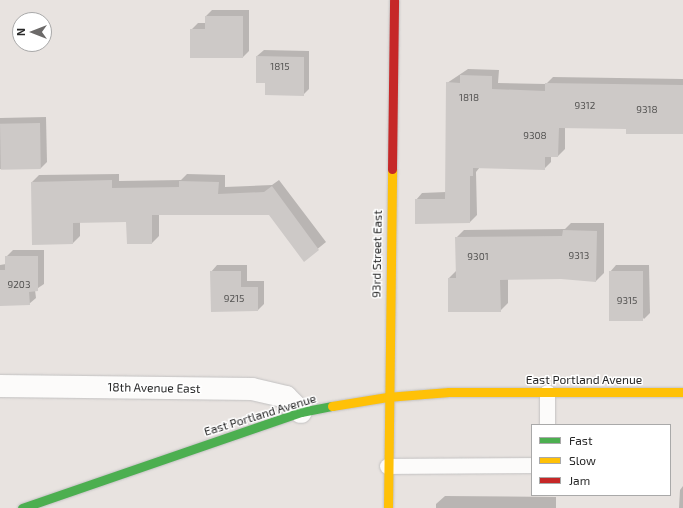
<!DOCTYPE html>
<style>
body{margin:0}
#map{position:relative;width:683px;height:508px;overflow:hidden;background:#e8e3e0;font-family:"Exo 2",sans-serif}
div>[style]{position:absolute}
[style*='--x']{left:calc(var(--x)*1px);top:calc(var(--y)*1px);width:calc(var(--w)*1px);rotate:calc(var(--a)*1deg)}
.shadow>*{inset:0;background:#0003}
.building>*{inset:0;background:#cdc9c7;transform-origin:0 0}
.roads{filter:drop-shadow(0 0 1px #c2c1c1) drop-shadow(0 0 1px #c2c1c1)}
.lane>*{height:15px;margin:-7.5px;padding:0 7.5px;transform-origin:7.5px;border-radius:7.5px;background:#fcfbfa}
.street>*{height:22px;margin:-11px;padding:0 11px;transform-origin:11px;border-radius:11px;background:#fcfbfa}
.fast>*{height:9px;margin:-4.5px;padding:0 4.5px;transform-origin:4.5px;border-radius:4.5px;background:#4caf50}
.slow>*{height:9px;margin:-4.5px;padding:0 4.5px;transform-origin:4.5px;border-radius:4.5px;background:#ffc107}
.jam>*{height:9px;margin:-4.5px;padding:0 4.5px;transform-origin:4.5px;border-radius:4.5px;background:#c62828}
span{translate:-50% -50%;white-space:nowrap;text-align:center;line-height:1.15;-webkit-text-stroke:3px #fff;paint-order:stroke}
.number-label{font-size:10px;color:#545352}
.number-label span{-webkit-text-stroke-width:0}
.street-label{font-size:12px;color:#292929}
.legend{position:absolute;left:531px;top:424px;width:140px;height:72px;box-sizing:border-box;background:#fff;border:1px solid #a9a9a9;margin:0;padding:5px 7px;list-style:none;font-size:12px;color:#292929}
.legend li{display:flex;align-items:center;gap:8px;height:20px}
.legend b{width:20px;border:1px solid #a9a9a9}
.north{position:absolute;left:12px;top:12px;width:40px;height:40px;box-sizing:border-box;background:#fff;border:1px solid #a9a9a9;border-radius:50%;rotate:270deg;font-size:11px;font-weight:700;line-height:16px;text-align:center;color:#292929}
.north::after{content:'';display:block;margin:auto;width:14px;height:18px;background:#6c6a69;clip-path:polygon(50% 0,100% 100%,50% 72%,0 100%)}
</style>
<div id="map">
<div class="shadow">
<div style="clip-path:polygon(212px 10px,249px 10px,249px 51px,243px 57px,191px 30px,198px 23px,206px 23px,206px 16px)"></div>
<div style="clip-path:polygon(264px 50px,309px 51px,309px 89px,303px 95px,266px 82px,257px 56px)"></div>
<div style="clip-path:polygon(468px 69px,499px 70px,498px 83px,546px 84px,553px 77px,683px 79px,683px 133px,627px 128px,565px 127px,565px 149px,558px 156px,551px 156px,551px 162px,544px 169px,480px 167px,476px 172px,477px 215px,470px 222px,416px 200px,422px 193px,446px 192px,447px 83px)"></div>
<div style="clip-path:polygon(46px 117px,47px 162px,41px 168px,0 169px,0 118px)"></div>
<div style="clip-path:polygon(119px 174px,119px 181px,181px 180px,187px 174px,225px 175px,225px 187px,272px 185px,279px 180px,326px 242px,304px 260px,269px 214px,159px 214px,159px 236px,152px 243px,127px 221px,80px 222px,80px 236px,73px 243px,32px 182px,39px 175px)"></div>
<div style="clip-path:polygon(571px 223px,604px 223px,604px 273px,596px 281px,561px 278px,508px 279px,508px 303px,500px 311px,449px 311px,449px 278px,457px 270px,456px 238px,464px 230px,565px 229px)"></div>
<div style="clip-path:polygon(13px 250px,44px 250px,44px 284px,35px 290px,36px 298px,29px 304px,0 305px,0 265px,6px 264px,6px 257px)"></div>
<div style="clip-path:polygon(217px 265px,247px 265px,247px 281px,264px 281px,264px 304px,258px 310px,211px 272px)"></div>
<div style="clip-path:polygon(616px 265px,649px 265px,650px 313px,644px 319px,610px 272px)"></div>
<div style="clip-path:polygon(683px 486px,683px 508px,679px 508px,680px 490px)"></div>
<div style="clip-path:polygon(445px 496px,556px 497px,556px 508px,436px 508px,436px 504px)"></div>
</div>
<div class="building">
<div style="clip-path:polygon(205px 16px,243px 16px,243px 58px,190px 58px,190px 29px,205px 29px)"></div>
<div style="clip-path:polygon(256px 56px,304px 57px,304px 96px,265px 95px,265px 83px,256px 83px)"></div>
<div style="clip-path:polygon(460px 75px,492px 76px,492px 89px,545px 91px,545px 83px,683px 85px,683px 134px,626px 134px,626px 129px,559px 128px,558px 157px,545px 157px,545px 170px,473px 168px,473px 176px,470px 176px,470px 223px,415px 224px,415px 199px,445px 199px,446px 82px,460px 83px)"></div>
<div style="left:40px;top:123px;width:46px;height:40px;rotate:89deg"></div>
<div style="clip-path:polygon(112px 180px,112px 188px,179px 187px,179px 181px,219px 182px,218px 194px,264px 192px,272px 186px,319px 250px,304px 262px,269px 215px,152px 215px,152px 244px,127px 244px,126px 222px,73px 223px,73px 244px,32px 245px,31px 182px)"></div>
<div style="clip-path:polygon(563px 230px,597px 231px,596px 282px,561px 279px,500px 280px,501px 312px,448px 312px,448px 278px,456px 278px,455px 237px,562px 236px)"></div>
<div style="clip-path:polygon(5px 256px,38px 256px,38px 291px,29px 292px,30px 305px,0 306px,0 270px,5px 270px)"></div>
<div style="clip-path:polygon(210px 271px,241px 271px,241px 287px,258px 287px,258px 311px,211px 312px)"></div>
<div style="left:609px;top:271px;width:34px;height:50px"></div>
</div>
<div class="roads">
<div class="lane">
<div style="--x:547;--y:392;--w:33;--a:90"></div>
<div style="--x:387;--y:466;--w:145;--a:-0.4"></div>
</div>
<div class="street">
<div style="--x:0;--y:386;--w:252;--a:0.7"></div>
<div style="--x:252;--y:389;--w:35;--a:13"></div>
<div style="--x:286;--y:397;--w:21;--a:45"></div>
</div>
<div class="fast">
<div style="--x:22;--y:508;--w:295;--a:-19"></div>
<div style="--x:301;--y:412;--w:32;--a:-11"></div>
</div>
<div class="slow">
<div style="--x:332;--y:406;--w:56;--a:-9.3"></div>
<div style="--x:387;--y:397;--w:62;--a:-4.6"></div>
<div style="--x:449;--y:392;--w:234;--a:0"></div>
<div style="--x:388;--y:508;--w:339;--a:-89.3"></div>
</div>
<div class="jam">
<div style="--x:392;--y:169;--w:169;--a:-89.3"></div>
</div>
</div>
<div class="number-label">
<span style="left:280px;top:67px">1815</span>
<span style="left:469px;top:98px">1818</span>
<span style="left:585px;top:106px">9312</span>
<span style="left:647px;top:110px">9318</span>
<span style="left:535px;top:136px">9308</span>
<span style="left:579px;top:256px">9313</span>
<span style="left:478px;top:257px">9301</span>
<span style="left:19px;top:285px">9203</span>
<span style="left:234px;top:299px">9215</span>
<span style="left:627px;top:301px">9315</span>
</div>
<div class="street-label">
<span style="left:377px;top:254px;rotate:-89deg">93rd Street East</span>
<span style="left:584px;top:380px">East Portland Avenue</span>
<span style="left:154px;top:388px;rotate:1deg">18th Avenue East</span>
<span style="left:260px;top:415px;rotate:-17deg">East Portland Avenue</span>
</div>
<ul class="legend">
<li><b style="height:5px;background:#4caf50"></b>Fast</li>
<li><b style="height:5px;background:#ffc107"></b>Slow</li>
<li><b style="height:5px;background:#c62828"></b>Jam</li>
</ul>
<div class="north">N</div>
</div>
